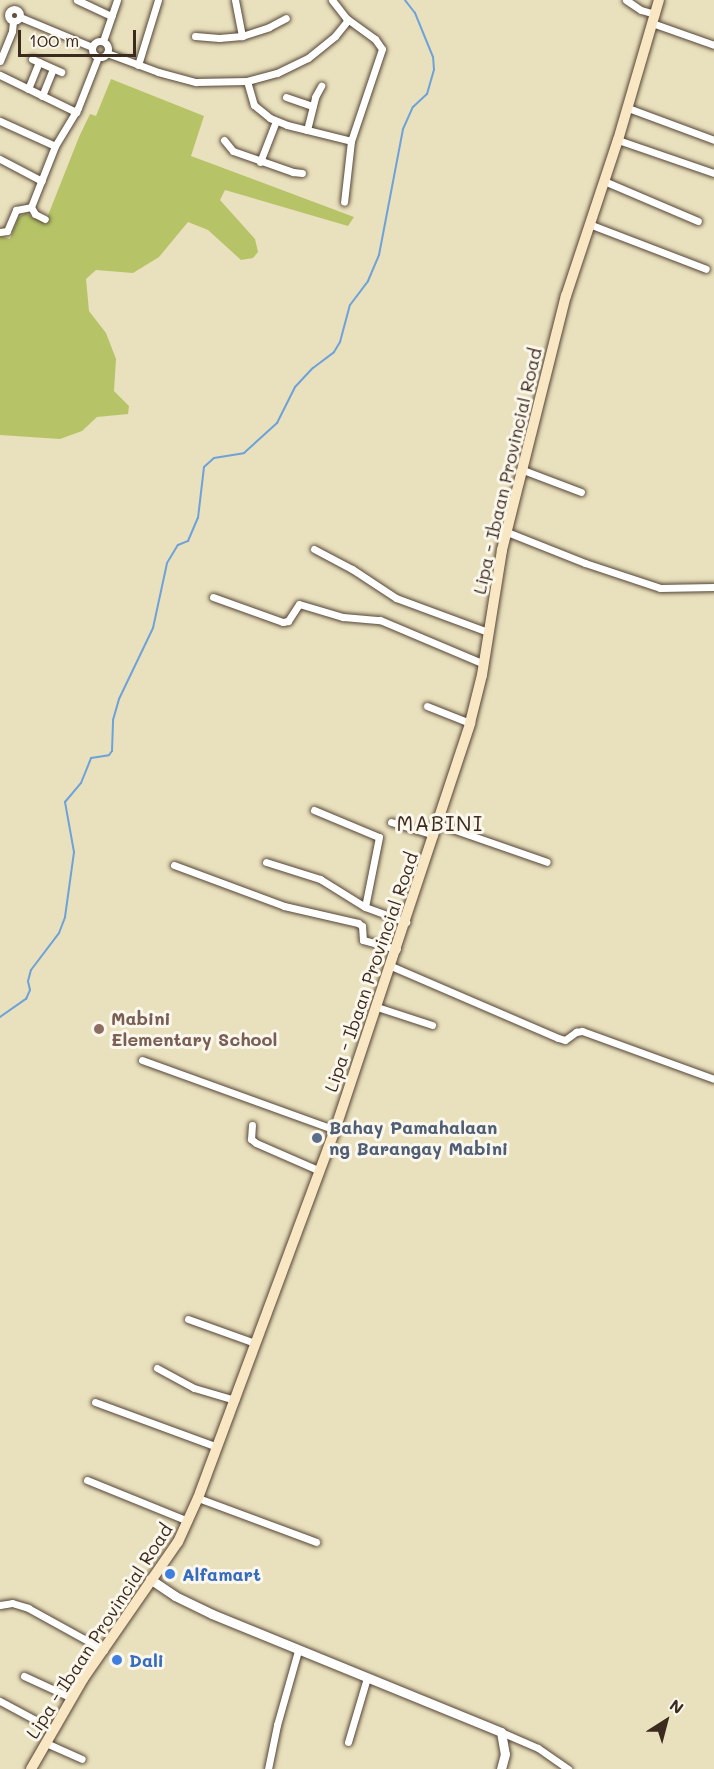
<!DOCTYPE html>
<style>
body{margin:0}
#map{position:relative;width:714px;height:1769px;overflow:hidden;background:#e9e0bd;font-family:Mali,sans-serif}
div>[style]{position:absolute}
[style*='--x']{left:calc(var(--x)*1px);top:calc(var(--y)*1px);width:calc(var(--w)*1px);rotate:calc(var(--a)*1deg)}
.green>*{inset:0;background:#b6c467}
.stream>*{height:2px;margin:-1px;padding:0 1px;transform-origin:1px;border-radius:1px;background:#6da2da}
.roads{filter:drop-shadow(0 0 2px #554536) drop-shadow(0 0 2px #554536)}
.minor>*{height:7px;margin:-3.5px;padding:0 3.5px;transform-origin:3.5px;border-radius:3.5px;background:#fff}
.minor>.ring{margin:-3.5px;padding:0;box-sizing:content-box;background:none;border:7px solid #fff;border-radius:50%}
.tertiary>*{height:9px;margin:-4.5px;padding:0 4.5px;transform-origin:4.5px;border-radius:4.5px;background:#fff}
.secondary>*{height:10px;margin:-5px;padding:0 5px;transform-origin:5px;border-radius:5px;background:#f9e7c3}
.dots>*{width:16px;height:16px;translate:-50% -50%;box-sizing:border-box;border:3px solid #fbf7ec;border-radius:50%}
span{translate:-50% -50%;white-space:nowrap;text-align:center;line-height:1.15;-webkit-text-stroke:6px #fbf7ec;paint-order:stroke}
.street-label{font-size:18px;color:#3b2a1e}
.education-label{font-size:18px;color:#785e54;font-weight:700}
.left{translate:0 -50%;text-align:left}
.service-label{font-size:18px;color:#4e5e75;font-weight:700}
.shop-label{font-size:18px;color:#366cbe;font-weight:700}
.quarter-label{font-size:21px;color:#3b2a1e;letter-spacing:1.5px}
.north{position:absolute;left:636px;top:1691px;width:60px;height:60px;-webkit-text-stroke:4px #fbf7ec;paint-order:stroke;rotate:36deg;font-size:16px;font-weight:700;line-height:24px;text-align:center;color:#3b2a1e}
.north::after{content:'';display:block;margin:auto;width:21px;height:27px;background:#3b2a1e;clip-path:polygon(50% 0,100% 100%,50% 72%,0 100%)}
.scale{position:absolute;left:18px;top:30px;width:118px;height:27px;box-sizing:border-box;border:3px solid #3b2a1e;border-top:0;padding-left:8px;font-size:18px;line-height:21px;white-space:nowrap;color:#3b2a1e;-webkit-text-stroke:4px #fbf7ec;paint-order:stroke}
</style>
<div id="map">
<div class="green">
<div style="clip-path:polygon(111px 79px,204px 116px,191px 156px,354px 217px,348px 226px,225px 190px,220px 200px,255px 239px,258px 252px,253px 258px,241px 260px,208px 230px,188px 222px,159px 257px,133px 273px,96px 270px,86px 279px,89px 311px,106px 333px,116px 359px,114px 391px,129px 406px,128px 414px,97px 417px,82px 431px,60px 439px,0 435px,0 236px,10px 239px,18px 218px,25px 213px,45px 223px,79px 137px,90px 114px,96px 116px)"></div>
</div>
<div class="stream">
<div style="--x:0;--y:1017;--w:32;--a:-35"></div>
<div style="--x:26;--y:999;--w:10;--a:-66"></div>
<div style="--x:30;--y:990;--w:9;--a:-103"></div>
<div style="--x:28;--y:981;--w:11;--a:-75"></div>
<div style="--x:31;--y:970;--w:46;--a:-52.9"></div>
<div style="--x:59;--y:933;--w:17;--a:-69"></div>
<div style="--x:65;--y:917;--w:66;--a:-82.1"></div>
<div style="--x:74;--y:852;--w:51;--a:-100.2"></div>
<div style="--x:65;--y:802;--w:25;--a:-50"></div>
<div style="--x:81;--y:783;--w:27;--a:-68"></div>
<div style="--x:91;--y:758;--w:18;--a:-9"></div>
<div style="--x:109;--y:755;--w:5;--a:-53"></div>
<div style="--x:112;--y:751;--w:31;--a:-88"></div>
<div style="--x:113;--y:720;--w:22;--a:-74"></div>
<div style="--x:119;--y:699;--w:79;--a:-64.4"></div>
<div style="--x:153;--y:628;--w:66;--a:-77.8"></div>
<div style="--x:167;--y:563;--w:21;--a:-59"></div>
<div style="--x:178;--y:545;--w:11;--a:-22"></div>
<div style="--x:188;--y:541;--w:25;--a:-67"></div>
<div style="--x:198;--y:518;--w:51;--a:-83.3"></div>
<div style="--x:204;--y:467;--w:13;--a:-42"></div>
<div style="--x:214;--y:458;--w:30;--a:-9"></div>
<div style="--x:244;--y:453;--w:45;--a:-42.3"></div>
<div style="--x:277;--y:423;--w:40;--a:-63.4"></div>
<div style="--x:295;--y:387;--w:26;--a:-47"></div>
<div style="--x:313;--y:368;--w:26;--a:-37"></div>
<div style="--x:334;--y:352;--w:12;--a:-59"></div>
<div style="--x:340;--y:342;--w:38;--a:-75"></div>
<div style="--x:350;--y:305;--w:30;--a:-53"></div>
<div style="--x:368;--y:281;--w:28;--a:-67"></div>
<div style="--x:379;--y:255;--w:128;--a:-79.2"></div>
<div style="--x:403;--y:129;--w:24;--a:-66"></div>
<div style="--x:413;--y:107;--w:19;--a:-43"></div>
<div style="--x:427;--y:94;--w:25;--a:-74"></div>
<div style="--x:434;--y:70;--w:13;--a:-94"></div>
<div style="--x:433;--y:57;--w:48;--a:-112.2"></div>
<div style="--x:415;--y:13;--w:16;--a:-128"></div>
</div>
<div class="roads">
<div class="minor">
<div style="--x:77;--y:0;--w:38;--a:25"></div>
<div style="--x:235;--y:0;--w:37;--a:79"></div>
<div style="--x:332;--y:0;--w:23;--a:52"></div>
<div style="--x:346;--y:18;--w:36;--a:36"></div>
<div style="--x:375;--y:39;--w:12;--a:55"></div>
<div style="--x:382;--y:49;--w:97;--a:108.6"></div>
<div style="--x:351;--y:141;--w:61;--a:96.5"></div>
<div style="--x:626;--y:0;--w:18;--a:34"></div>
<div style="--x:641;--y:10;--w:15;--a:16"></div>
<div class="ring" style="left:8px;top:9px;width:5px;height:5px"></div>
<div style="--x:20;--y:17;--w:78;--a:22.6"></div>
<div style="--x:652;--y:23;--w:66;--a:19.5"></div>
<div style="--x:195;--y:36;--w:24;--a:5"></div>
<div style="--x:219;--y:38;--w:23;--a:-5"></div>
<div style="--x:242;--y:36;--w:28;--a:-18"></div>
<div style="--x:269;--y:27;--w:19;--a:-28"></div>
<div class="ring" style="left:92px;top:41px;width:9px;height:9px"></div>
<div style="--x:103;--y:41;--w:43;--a:-71.1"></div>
<div style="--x:107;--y:53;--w:54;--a:20.4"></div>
<div style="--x:158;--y:72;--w:39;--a:15"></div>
<div style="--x:196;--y:82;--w:51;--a:-1.1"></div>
<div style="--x:247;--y:81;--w:31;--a:-15"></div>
<div style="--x:277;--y:73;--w:34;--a:-26"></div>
<div style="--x:308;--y:58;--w:35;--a:-39"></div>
<div style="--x:335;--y:36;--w:21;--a:-51"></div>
<div style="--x:32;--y:59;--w:32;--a:24"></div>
<div style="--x:0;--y:61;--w:32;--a:-68"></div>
<div style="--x:12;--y:31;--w:10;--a:-84"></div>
<div style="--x:138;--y:65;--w:68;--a:-72.9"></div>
<div style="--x:0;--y:75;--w:85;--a:26"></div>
<div style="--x:247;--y:81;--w:25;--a:74"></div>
<div style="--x:254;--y:105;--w:21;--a:39"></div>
<div style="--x:270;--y:118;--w:18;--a:22"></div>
<div style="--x:287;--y:125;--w:66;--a:14"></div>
<div style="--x:28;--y:89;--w:29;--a:-68"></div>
<div style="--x:42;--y:96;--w:29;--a:-68"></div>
<div style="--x:286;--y:97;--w:28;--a:19"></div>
<div style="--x:628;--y:108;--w:92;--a:20.4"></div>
<div style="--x:0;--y:121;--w:60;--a:24.4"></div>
<div style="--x:55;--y:146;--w:44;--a:-58.8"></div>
<div style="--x:78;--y:108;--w:55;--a:-68.6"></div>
<div style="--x:307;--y:130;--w:34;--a:-76"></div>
<div style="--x:315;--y:97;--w:13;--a:-61"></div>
<div style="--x:224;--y:140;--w:14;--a:51"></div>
<div style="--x:233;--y:151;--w:64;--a:19.3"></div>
<div style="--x:293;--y:172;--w:9;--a:6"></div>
<div style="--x:618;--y:140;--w:102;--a:19"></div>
<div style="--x:0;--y:159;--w:47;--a:27.6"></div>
<div style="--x:260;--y:162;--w:44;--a:-68.7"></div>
<div style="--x:604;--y:181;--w:102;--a:23.1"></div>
<div style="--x:31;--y:207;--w:66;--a:-68.5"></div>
<div style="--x:31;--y:207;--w:8;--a:60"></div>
<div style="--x:35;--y:214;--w:11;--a:27"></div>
<div style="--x:589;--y:224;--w:125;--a:21"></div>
<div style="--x:0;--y:232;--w:7;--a:-8"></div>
<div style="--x:7;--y:231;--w:23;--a:-67"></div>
<div style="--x:16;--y:210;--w:15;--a:-11"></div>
<div style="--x:523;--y:470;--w:62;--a:20.8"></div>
<div style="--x:507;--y:532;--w:84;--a:21.7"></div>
<div style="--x:585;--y:563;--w:79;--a:18.4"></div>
<div style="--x:660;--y:588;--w:54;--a:-1.1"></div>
<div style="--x:314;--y:549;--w:43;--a:27.8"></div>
<div style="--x:352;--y:569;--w:53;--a:33.4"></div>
<div style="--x:396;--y:598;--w:98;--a:20.3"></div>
<div style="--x:213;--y:597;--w:74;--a:19.7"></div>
<div style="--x:283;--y:622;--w:5;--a:-11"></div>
<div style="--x:288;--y:621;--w:20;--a:-57"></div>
<div style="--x:299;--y:604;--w:46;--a:16.5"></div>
<div style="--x:343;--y:617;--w:37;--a:5"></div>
<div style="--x:380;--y:620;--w:113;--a:22.9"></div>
<div style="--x:427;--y:706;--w:46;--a:21.6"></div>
<div style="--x:314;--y:810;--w:70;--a:22.6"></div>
<div style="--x:379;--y:837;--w:71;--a:101.3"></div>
<div style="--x:365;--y:907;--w:44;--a:20.1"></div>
<div style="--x:391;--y:822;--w:45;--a:16.8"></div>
<div style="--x:438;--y:824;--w:115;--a:19.2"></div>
<div style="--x:266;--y:862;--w:57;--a:17.5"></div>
<div style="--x:320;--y:879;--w:53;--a:31.9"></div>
<div style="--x:174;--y:865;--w:117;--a:20.4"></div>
<div style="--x:284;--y:906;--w:76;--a:12.9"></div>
<div style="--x:358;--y:923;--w:5;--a:37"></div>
<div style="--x:362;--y:926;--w:14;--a:86"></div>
<div style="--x:363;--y:940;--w:35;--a:15"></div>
<div style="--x:391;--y:966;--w:182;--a:23.3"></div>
<div style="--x:558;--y:1038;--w:7;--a:16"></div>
<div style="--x:565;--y:1040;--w:14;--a:-36"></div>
<div style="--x:576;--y:1032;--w:6;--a:-9"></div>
<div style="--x:582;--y:1031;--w:140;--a:20"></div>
<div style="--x:377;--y:1007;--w:58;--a:18.1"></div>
<div style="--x:142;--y:1060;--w:205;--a:19.9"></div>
<div style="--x:252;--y:1125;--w:14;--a:94"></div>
<div style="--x:251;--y:1139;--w:6;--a:39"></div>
<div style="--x:256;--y:1143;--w:70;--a:23.6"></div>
<div style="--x:188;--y:1319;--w:71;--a:19.7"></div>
<div style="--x:157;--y:1368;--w:42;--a:28.4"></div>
<div style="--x:194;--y:1388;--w:43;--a:16.3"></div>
<div style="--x:95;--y:1402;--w:130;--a:20.2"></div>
<div style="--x:87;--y:1480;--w:109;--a:22.1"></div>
<div style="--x:198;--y:1498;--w:126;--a:20.4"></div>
<div style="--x:0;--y:1605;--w:12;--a:-9"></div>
<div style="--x:12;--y:1603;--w:17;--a:17"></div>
<div style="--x:28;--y:1608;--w:87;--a:28.9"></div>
<div style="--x:24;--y:1676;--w:53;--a:24.6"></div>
<div style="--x:0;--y:1701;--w:61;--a:28.2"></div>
<div style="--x:501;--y:1732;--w:40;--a:23.4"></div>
<div style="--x:538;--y:1748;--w:37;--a:35"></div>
<div style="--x:348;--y:1742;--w:67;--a:-73.5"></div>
<div style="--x:46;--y:1743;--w:39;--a:24"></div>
<div style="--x:268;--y:1769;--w:45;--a:-78.4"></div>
<div style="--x:277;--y:1725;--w:77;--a:-74.2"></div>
</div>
<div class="tertiary">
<div style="--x:150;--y:1579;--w:30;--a:34"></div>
<div style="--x:175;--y:1596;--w:41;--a:25.9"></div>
<div style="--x:212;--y:1614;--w:312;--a:22.2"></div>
<div style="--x:501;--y:1732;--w:22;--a:80"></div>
<div style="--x:505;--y:1754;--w:16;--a:105"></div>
</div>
<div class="secondary">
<div style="--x:31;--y:1769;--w:104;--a:-60"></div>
<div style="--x:83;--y:1679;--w:167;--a:-55.3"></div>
<div style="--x:178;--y:1542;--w:48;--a:-65.6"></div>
<div style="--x:198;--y:1498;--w:393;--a:-69.6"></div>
<div style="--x:335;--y:1130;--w:429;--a:-71.6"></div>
<div style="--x:470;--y:723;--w:49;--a:-76"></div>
<div style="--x:482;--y:675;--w:127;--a:-80.9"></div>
<div style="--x:502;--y:550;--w:262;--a:-75.9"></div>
<div style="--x:566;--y:296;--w:164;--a:-71.6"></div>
<div style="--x:618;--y:140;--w:146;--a:-73.7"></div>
</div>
</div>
<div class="dots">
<div style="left:99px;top:1029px;background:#8d6e63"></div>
<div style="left:317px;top:1138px;background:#5c6f8a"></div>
<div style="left:170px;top:1574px;background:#3f7fe0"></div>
<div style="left:117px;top:1660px;background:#3f7fe0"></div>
</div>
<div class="street-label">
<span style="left:507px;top:471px;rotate:-77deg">Lipa - Ibaan Provincial Road</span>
<span style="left:371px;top:972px;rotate:-71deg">Lipa - Ibaan Provincial Road</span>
<span style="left:99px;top:1631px;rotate:-57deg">Lipa - Ibaan Provincial Road</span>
</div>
<div class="education-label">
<span class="left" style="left:111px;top:1029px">Mabini<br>Elementary School</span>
</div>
<div class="service-label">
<span class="left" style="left:329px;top:1138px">Bahay Pamahalaan<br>ng Barangay Mabini</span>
</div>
<div class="shop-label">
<span class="left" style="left:182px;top:1574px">Alfamart</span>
<span class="left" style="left:129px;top:1660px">Dali</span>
</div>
<div class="quarter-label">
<span style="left:440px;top:823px">MABINI</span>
</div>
<div class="north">N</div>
<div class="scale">100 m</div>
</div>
